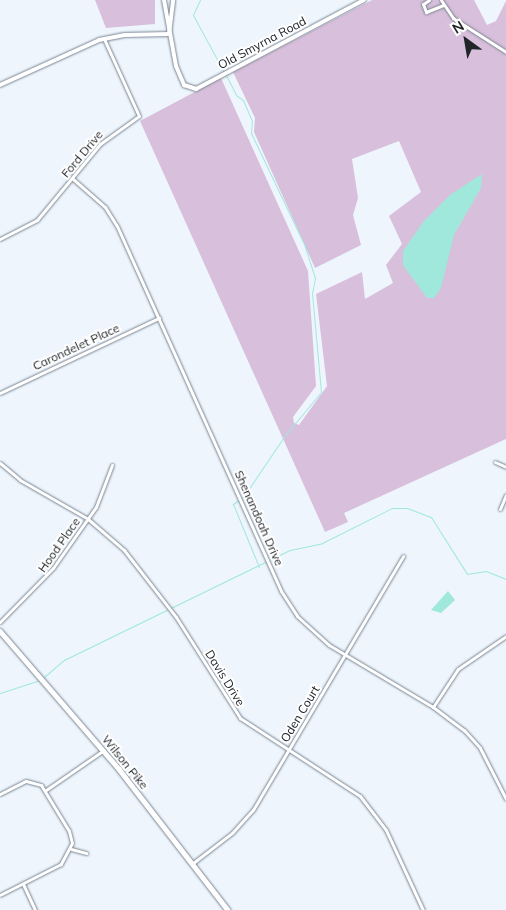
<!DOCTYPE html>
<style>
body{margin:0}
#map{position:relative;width:506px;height:910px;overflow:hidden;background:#eef5fd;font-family:Mulish,sans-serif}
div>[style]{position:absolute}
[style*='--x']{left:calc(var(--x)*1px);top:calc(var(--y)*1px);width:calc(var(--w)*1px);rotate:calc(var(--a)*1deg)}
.green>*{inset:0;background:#d8bfdb}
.water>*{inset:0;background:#a0e8dc}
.stream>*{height:1px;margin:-0.5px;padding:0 0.5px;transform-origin:0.5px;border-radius:0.5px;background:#a0e8dc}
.roads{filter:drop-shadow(0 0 1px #7b8692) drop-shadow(0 0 1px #7b8692)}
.minor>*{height:3px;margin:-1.5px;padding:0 1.5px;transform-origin:1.5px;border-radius:1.5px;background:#fff}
.tertiary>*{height:4px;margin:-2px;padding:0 2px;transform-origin:2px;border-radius:2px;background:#fff}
.secondary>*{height:4.5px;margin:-2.25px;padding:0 2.25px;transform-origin:2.25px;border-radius:2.25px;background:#fff}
span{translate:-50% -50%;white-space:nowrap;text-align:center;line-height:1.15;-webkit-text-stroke:4px #fff;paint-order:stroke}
.street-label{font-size:12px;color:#21252a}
.north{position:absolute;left:441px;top:15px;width:50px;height:50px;-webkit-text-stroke:4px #fff;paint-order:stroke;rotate:328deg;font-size:14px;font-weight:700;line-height:20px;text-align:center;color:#21252a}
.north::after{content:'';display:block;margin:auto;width:18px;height:22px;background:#21252a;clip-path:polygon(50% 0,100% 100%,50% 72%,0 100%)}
</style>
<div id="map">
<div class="green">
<div style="clip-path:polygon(95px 0,155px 0,155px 24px,106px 28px)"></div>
<div style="clip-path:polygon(372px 0,474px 0,487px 25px,496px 21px,506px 1px,506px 439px,344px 513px,348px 522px,325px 532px,140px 121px,221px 78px,308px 271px,316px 386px,293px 417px,294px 423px,299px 425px,327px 386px,316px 294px,362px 272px,365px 299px,393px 283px,386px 265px,402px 244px,389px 216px,421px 192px,399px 141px,352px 159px,358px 198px,353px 215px,361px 245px,315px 268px,254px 132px,255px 118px,233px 72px)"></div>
</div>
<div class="water">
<div style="clip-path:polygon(482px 174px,481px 188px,454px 235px,441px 288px,434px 298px,427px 298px,403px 265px,403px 251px,424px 221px,450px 195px)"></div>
<div style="clip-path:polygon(448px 591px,455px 600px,441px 613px,431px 610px)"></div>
</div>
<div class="stream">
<div style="--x:200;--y:0;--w:17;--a:115"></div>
<div style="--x:193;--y:15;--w:65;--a:61.5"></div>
<div style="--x:226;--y:75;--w:22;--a:63"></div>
<div style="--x:236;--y:95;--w:9;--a:36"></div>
<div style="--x:243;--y:100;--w:23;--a:67"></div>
<div style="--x:252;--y:121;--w:12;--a:95"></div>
<div style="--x:251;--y:133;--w:123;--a:64.5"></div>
<div style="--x:304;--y:244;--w:36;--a:72"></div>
<div style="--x:315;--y:278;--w:15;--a:101"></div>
<div style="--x:312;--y:293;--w:99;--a:84.8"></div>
<div style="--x:321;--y:392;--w:60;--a:129.6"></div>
<div style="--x:283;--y:438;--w:70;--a:123.9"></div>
<div style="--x:244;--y:496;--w:14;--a:144"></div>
<div style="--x:233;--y:504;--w:68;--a:67.6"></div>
<div style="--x:43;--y:678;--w:28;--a:-41"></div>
<div style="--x:64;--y:660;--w:251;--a:-26"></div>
<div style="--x:290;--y:550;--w:33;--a:-12"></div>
<div style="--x:322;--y:543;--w:78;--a:-26.6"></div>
<div style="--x:392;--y:508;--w:15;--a:0"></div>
<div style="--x:407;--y:508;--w:26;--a:21"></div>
<div style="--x:431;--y:517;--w:67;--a:57.7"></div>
<div style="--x:467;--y:574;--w:19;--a:-9"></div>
<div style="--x:486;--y:571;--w:22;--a:22"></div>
<div style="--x:0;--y:693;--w:42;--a:-18"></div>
</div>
<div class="roads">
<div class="minor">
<div style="--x:429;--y:0;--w:7;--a:146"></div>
<div style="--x:423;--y:4;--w:9;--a:69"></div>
<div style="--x:426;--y:12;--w:18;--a:-22"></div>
<div style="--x:441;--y:0;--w:22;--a:56"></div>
<div style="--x:453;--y:18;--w:63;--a:32.7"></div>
<div style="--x:73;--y:179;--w:43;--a:41.2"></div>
<div style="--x:105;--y:207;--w:22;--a:58"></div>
<div style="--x:117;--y:226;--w:400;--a:65.8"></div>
<div style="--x:281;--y:591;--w:30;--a:57"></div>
<div style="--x:297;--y:616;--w:43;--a:42.2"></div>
<div style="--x:329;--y:645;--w:121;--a:30.8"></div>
<div style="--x:433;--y:707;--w:39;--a:37"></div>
<div style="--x:464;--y:730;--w:24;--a:48"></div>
<div style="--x:480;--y:748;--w:57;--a:63"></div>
<div style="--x:0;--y:239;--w:42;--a:-27.2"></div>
<div style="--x:37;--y:220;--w:99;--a:-50.3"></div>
<div style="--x:100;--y:144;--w:48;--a:-35.7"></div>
<div style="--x:139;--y:116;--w:85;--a:-114.4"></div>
<div style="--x:0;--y:393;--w:176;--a:-25.3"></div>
<div style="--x:495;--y:462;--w:12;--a:24"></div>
<div style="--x:0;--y:463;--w:26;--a:40"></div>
<div style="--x:20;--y:480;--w:78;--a:29.8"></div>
<div style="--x:88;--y:519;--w:48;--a:40.7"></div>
<div style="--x:124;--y:550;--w:85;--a:52.2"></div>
<div style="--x:176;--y:617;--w:120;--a:57.6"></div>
<div style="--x:240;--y:718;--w:143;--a:33"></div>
<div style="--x:360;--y:796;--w:43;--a:52.6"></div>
<div style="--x:386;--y:830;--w:88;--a:65.2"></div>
<div style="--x:500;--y:509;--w:15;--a:-67"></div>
<div style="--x:0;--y:622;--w:76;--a:-45.5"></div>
<div style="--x:53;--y:568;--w:75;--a:-54.8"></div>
<div style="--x:96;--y:507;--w:45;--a:-69.1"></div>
<div style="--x:433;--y:707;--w:45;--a:-56.7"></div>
<div style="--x:458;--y:669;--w:58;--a:-34.5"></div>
<div style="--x:46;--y:790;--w:70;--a:-34.6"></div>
<div style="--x:0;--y:794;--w:29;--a:-27"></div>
<div style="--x:26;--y:781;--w:16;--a:15"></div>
<div style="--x:41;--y:785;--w:54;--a:58.7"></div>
<div style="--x:69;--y:831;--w:12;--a:76"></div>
<div style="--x:72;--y:843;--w:24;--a:118"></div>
<div style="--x:61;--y:864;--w:68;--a:153.1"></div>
<div style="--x:71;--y:849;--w:16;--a:15"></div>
<div style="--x:193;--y:863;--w:49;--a:-37.6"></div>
<div style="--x:232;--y:833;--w:31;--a:-48"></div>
<div style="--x:253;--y:810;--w:295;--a:-59.4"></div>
<div style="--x:23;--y:884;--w:29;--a:65"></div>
</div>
<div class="tertiary">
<div style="--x:164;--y:0;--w:67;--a:79.7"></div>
<div style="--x:176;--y:66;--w:21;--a:67"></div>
<div style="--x:184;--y:85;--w:13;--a:18"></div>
<div style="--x:196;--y:89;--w:190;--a:-27.9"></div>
<div style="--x:169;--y:34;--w:34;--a:-83"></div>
<div style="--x:0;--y:85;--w:109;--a:-24.4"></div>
<div style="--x:99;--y:40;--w:26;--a:-11"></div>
<div style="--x:125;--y:35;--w:44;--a:-1.3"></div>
</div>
<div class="secondary">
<div style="--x:0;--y:631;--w:182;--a:49.2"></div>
<div style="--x:119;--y:769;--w:178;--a:52.3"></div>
</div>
</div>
<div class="street-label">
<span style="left:262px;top:43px;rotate:-28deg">Old Smyrna Road</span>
<span style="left:82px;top:154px;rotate:-50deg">Ford Drive</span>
<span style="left:76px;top:347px;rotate:-25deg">Carondelet Place</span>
<span style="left:259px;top:518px;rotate:66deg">Shenandoah Drive</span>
<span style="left:59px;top:545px;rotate:-55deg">Hood Place</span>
<span style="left:225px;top:678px;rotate:58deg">Davis Drive</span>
<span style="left:300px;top:714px;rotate:-59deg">Oden Court</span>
<span style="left:125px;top:762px;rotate:51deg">Wilson Pike</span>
</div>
<div class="north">N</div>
</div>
